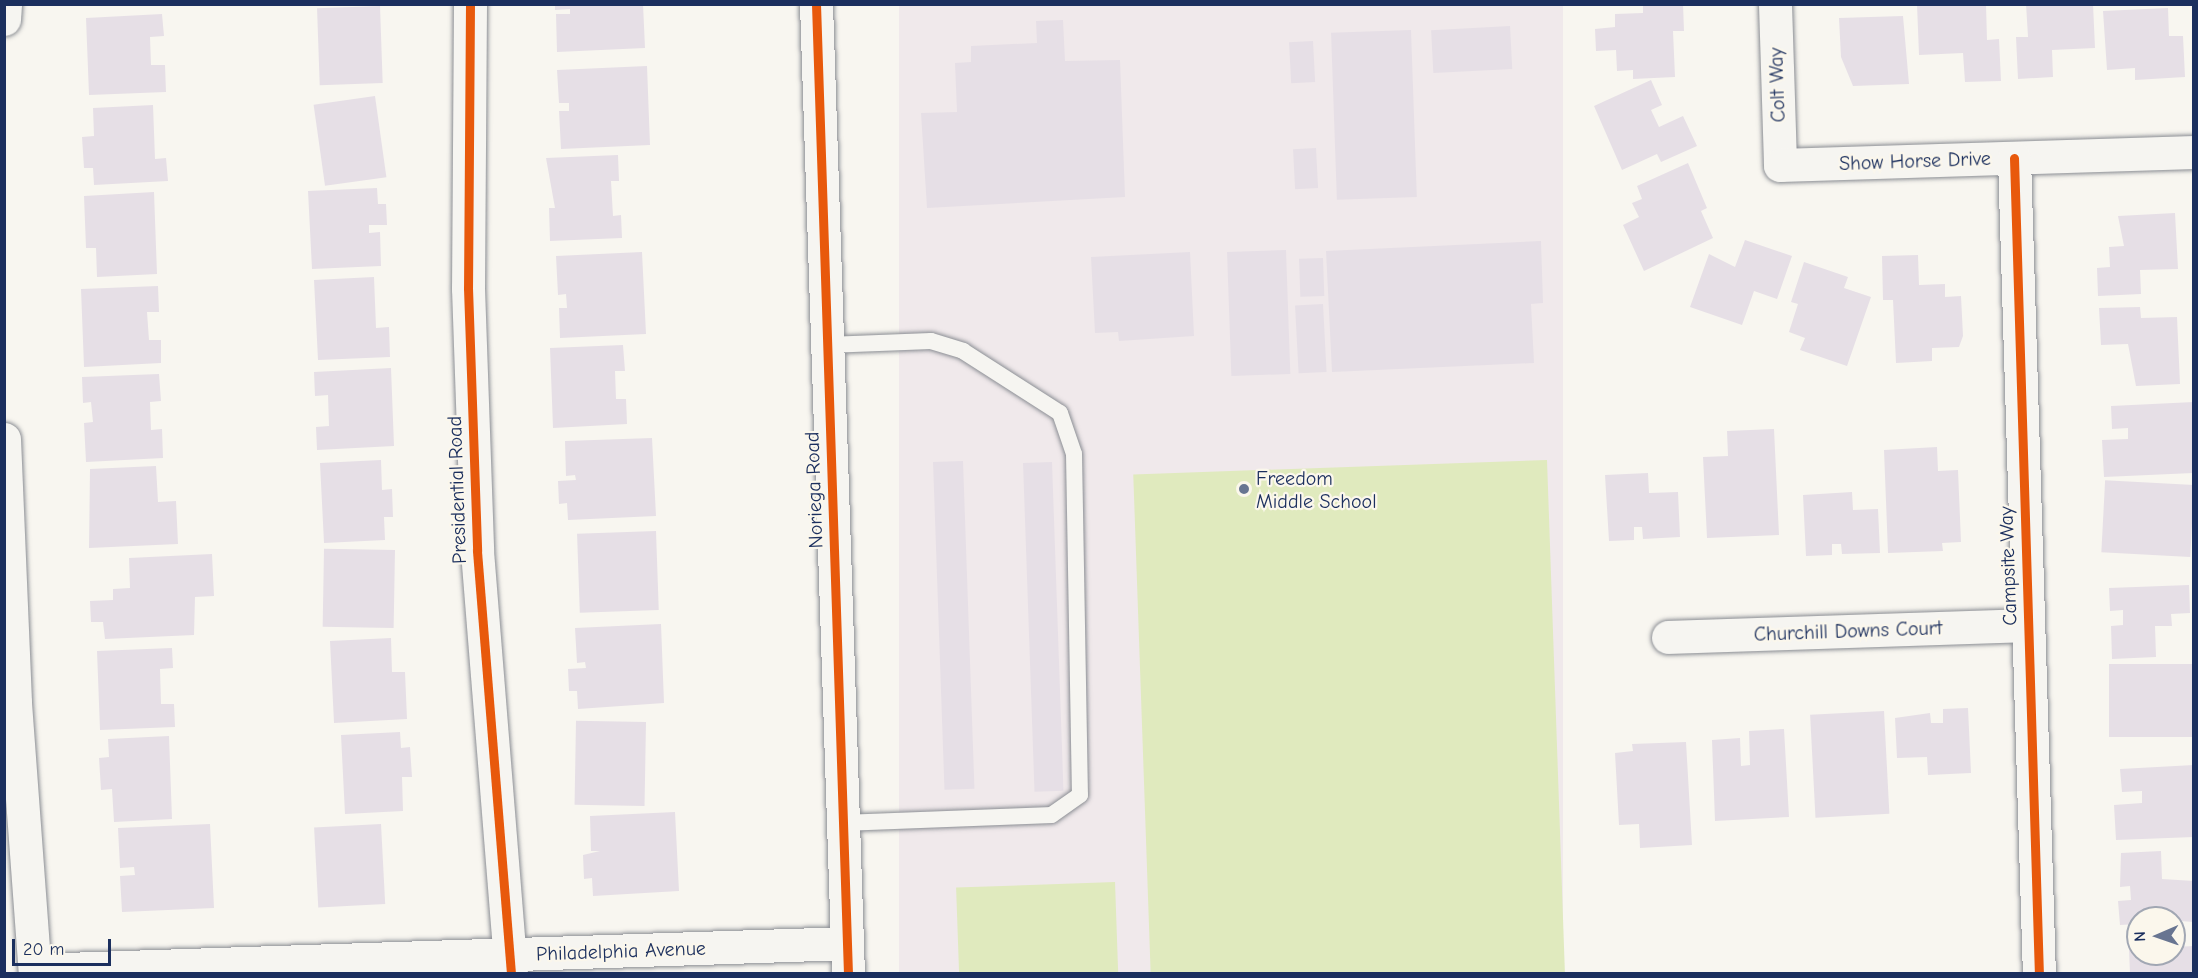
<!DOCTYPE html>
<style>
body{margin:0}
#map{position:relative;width:2198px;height:978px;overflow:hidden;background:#f8f6f0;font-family:"Comic Neue",sans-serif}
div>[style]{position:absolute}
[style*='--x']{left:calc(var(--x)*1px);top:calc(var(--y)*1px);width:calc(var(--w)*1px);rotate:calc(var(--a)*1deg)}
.built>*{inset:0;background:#f0e9eb;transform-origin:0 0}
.green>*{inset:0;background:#e0eabe;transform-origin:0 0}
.building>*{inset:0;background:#e6dfe6;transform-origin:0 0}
.roads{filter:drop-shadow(0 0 2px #8b8e94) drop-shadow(0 0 2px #8b8e94)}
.lane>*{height:16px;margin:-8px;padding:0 8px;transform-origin:8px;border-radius:8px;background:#f6f5f1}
.street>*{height:33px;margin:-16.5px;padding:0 16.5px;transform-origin:16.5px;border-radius:16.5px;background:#f6f5f1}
.secondary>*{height:33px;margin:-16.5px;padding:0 16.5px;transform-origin:16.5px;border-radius:16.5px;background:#f6f5f1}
.cycleway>*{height:9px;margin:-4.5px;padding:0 4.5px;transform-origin:4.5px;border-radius:4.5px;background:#e8590c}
.dots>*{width:16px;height:16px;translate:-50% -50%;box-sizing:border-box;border:3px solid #fbf7ec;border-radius:50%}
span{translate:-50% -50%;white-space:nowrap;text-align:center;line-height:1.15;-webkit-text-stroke:4.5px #fbf7ec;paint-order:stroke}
.street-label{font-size:20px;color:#1b2f5e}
.poi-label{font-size:20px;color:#1b2f5e}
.left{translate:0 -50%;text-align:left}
.frame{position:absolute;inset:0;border:6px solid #1b2f5e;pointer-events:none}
.north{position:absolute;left:2126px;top:906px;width:60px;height:60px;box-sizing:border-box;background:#fbf7ec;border:2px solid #a1a7b3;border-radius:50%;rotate:268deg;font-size:16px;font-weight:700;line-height:24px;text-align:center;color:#1b2f5e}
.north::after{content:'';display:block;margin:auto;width:21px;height:27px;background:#687591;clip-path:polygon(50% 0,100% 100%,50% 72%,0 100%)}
.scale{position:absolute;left:12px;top:939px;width:99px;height:27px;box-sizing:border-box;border:3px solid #1b2f5e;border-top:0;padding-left:8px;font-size:18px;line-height:21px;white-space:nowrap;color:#1b2f5e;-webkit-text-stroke:4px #fbf7ec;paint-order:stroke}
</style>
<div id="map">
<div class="built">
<div style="left:899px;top:5px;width:664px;height:968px"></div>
</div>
<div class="green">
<div style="left:1547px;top:460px;width:513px;height:414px;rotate:88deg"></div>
<div style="left:1115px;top:882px;width:91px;height:159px;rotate:88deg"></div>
</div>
<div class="building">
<div style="clip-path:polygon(555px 4px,643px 4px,645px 48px,557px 52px,556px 14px,570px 14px,570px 9px,555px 10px)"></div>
<div style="clip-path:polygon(1643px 4px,1683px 4px,1684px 31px,1673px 31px,1675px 77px,1633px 79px,1633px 70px,1617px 71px,1616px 50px,1596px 51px,1595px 29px,1615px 27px,1615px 14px,1643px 13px)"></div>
<div style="clip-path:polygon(1917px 4px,1986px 4px,1987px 40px,1999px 39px,2001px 81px,1965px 82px,1963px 53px,1919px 55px)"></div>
<div style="clip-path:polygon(2026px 4px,2093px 4px,2095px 48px,2052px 50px,2053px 77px,2018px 79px,2016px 37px,2028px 37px)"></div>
<div style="left:380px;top:6px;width:77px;height:63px;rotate:88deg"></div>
<div style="clip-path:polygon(2168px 8px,2169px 36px,2183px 36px,2185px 77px,2135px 80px,2135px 68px,2107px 70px,2103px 11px)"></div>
<div style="clip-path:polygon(162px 14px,164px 36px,150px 37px,151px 65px,165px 65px,166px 92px,89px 95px,86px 18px)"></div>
<div style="clip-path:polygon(1903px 16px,1909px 84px,1853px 86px,1841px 57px,1839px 18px)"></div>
<div style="clip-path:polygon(1063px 20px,1065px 61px,1120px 60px,1125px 197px,927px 208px,921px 113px,957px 112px,955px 63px,971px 62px,971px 46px,1037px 43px,1036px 21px)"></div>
<div style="left:1510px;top:26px;width:43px;height:79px;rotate:87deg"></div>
<div style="left:1411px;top:30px;width:167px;height:80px;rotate:88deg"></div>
<div style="left:1313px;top:41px;width:41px;height:24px;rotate:87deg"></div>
<div style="clip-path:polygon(647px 66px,650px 145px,561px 149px,559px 111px,569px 111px,569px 103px,559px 103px,557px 70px)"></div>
<div style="clip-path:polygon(1651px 80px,1662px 105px,1651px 110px,1659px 127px,1683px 116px,1697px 146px,1661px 162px,1657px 154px,1622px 170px,1594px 106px)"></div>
<div style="left:375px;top:96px;width:82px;height:62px;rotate:82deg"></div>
<div style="clip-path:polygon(153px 105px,155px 159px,166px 158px,168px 181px,94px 185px,93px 168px,84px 168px,82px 137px,94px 136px,93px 108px)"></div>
<div style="left:1316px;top:148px;width:40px;height:23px;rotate:87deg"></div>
<div style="clip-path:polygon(618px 155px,619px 181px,611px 181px,613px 216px,621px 215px,622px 238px,550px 241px,549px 208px,555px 208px,546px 158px)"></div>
<div style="clip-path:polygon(1688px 163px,1707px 208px,1701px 211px,1713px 238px,1644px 271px,1623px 225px,1639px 217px,1632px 203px,1642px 199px,1637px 186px)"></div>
<div style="clip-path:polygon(377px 188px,378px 204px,386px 204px,387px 225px,369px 225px,369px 233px,380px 232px,381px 266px,312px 269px,308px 191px)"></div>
<div style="clip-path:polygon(154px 192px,157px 274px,97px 277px,96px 248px,86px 248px,84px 196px)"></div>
<div style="clip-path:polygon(2175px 213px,2178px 269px,2140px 270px,2141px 294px,2098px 296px,2097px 268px,2110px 267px,2109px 247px,2124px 246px,2118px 216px)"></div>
<div style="clip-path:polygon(1745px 240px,1792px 256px,1777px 299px,1754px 291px,1742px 325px,1690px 307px,1709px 254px,1735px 267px)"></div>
<div style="clip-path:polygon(1541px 241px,1543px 303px,1531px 304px,1534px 363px,1332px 372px,1326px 251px)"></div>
<div style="left:1286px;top:250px;width:124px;height:59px;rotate:88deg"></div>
<div style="clip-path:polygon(642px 252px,646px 334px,560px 338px,559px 308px,567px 308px,566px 294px,558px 295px,556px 256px)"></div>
<div style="clip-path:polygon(1190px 252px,1194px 336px,1119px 341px,1118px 332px,1095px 333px,1091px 257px)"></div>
<div style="clip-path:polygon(1918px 255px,1919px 285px,1945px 284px,1945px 297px,1961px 296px,1963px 336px,1959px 347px,1932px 348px,1932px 361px,1896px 363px,1893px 300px,1883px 300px,1882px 256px)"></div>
<div style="left:1323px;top:258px;width:38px;height:24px;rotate:88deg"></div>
<div style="clip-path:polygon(1804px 262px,1848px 277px,1844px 288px,1871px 297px,1847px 366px,1800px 350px,1805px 338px,1789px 332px,1798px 304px,1791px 302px)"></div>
<div style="clip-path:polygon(374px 277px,376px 328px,389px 327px,390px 357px,318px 360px,314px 280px)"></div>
<div style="clip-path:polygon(158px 286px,159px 312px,147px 312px,149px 340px,161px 340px,161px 363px,84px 367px,81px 289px)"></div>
<div style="left:1323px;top:304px;width:68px;height:28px;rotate:87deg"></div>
<div style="clip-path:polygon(2140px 307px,2141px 318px,2177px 317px,2180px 384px,2136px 386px,2128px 344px,2101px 345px,2099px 308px)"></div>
<div style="clip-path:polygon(623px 345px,625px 371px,615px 371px,616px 399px,626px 399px,627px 424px,553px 428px,550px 348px)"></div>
<div style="clip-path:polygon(391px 368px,394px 446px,317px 450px,316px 427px,329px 426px,328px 395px,315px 396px,314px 372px)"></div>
<div style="clip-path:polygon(159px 374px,161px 401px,150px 402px,151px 430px,162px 429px,163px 458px,86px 462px,84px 423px,93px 422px,91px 402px,83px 403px,82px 377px)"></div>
<div style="clip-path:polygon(2194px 402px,2193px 473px,2104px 477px,2102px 440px,2128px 439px,2128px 428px,2112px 429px,2111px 406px)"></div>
<div style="clip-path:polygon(1774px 429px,1779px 535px,1707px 538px,1703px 457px,1728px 456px,1727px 431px)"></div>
<div style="clip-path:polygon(652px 438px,656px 516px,568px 520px,567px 503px,559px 504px,558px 481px,576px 480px,575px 475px,566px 476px,565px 441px)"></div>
<div style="clip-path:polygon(1937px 447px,1938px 471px,1958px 470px,1961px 542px,1942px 543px,1943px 551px,1888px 553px,1884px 450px)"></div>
<div style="clip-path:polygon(381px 460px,382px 490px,392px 489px,393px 517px,384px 517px,385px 540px,324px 543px,320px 463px)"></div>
<div style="left:963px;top:461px;width:328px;height:30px;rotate:88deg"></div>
<div style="left:1052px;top:462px;width:329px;height:29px;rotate:88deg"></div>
<div style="clip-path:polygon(156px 466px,158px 502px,176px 501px,178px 544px,89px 548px,90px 469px)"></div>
<div style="clip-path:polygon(1648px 473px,1649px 493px,1678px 492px,1680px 537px,1643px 539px,1642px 527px,1634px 527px,1634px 540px,1609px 541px,1605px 475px)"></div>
<div style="left:2194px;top:485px;width:72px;height:89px;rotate:93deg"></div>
<div style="clip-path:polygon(1852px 492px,1853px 510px,1878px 509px,1880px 553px,1842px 554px,1841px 544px,1832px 544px,1832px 555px,1806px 556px,1803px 495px)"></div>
<div style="left:656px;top:531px;width:79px;height:79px;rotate:88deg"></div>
<div style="left:395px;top:550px;width:78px;height:71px;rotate:91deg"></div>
<div style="clip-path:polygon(212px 554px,214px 596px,195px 597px,194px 635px,105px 639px,103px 622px,91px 622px,90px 601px,113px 600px,113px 589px,130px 588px,129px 558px)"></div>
<div style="clip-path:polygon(2189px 585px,2190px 613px,2171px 614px,2172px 626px,2155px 626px,2156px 657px,2112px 659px,2111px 626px,2123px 625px,2123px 610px,2110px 611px,2109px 588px)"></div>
<div style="clip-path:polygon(661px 624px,664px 703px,578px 709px,577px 691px,569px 691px,568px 669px,586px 668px,585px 662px,577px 663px,575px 628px)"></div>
<div style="clip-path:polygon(391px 638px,392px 672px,405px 672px,407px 719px,334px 723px,330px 641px)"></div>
<div style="clip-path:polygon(172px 648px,173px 668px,160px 669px,161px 704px,174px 704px,175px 727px,100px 730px,97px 651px)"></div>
<div style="left:2194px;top:664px;width:73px;height:85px;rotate:90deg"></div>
<div style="clip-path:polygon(1968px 708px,1971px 773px,1928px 775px,1927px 757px,1897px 758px,1895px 718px,1930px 713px,1931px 723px,1943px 723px,1943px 709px)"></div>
<div style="left:1884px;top:711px;width:103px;height:74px;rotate:87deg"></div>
<div style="left:646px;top:722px;width:84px;height:70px;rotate:91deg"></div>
<div style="clip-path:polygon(1784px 729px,1789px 817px,1715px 821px,1712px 740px,1740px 738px,1741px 766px,1750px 765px,1749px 731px)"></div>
<div style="clip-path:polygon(400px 732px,401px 748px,410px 747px,412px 777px,402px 777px,403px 811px,345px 814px,341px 735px)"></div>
<div style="clip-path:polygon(169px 736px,172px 819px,114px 822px,112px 789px,101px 790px,99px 758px,109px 757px,108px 739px)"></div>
<div style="clip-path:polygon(1686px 742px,1692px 845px,1640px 848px,1639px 824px,1619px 825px,1615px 753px,1633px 751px,1632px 744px)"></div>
<div style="clip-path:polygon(2194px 765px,2194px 837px,2116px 840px,2114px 805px,2142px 803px,2142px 791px,2122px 792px,2120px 769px)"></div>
<div style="clip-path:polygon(675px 812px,679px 891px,593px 896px,592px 878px,584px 879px,583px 855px,600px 851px,591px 851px,590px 816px)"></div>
<div style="clip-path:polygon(210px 824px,214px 908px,122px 912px,120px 876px,135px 875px,134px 867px,120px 868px,118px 828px)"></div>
<div style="left:381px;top:824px;width:80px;height:67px;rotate:87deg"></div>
<div style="clip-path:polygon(2161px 851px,2162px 879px,2194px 881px,2194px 922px,2138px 918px,2138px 924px,2120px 925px,2118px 901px,2131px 900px,2130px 886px,2120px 887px,2121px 853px)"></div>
<div style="clip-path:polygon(2194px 946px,2194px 974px,2130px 974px,2129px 949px,2174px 954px,2174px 947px)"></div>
</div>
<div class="roads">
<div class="lane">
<div style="--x:827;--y:345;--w:104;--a:-2.2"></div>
<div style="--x:931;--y:341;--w:34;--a:17"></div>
<div style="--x:963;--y:351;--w:115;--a:32.6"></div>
<div style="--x:1060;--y:413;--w:43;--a:71.1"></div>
<div style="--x:1074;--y:454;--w:341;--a:89"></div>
<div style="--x:1080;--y:795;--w:35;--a:145"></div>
<div style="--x:1051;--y:815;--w:208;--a:177.8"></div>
</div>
<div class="street">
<div style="--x:470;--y:4;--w:284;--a:90.4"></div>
<div style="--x:468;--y:288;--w:263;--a:88"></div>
<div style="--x:477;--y:551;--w:424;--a:85.4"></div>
<div style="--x:1775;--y:4;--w:161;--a:88.2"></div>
<div style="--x:1780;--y:165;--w:414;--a:-1.8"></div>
<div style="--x:4;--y:19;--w:15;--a:-86"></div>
<div style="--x:2014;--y:158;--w:816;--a:88.25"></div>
<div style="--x:4;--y:439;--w:264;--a:87.6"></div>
<div style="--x:15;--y:703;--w:272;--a:85.8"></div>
<div style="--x:1668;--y:637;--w:360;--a:-1.9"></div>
<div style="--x:35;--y:970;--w:812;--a:-1.9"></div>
</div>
<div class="secondary">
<div style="--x:816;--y:4;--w:971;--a:88.11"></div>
</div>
</div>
<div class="cycleway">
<div style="--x:470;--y:4;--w:284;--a:90.4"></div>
<div style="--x:468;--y:288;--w:263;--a:88"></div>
<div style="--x:477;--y:551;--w:424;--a:85.4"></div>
<div style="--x:816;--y:4;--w:971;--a:88.11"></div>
<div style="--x:2014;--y:158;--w:816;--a:88.25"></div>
</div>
<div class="dots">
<div style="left:1244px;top:489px;background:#687591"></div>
</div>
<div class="street-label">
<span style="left:1777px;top:85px;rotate:-92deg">Colt Way</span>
<span style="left:1915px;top:161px;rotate:-2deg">Show Horse Drive</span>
<span style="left:457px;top:490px;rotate:-92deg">Presidential Road</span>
<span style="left:814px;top:490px;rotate:-92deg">Noriega Road</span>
<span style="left:2008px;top:566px;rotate:-92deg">Campsite Way</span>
<span style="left:1848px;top:631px;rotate:-2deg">Churchill Downs Court</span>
<span style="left:621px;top:951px;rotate:-2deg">Philadelphia Avenue</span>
</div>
<div class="poi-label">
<span class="left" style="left:1256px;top:490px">Freedom<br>Middle School</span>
</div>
<div class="frame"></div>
<div class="north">N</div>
<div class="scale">20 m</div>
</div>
